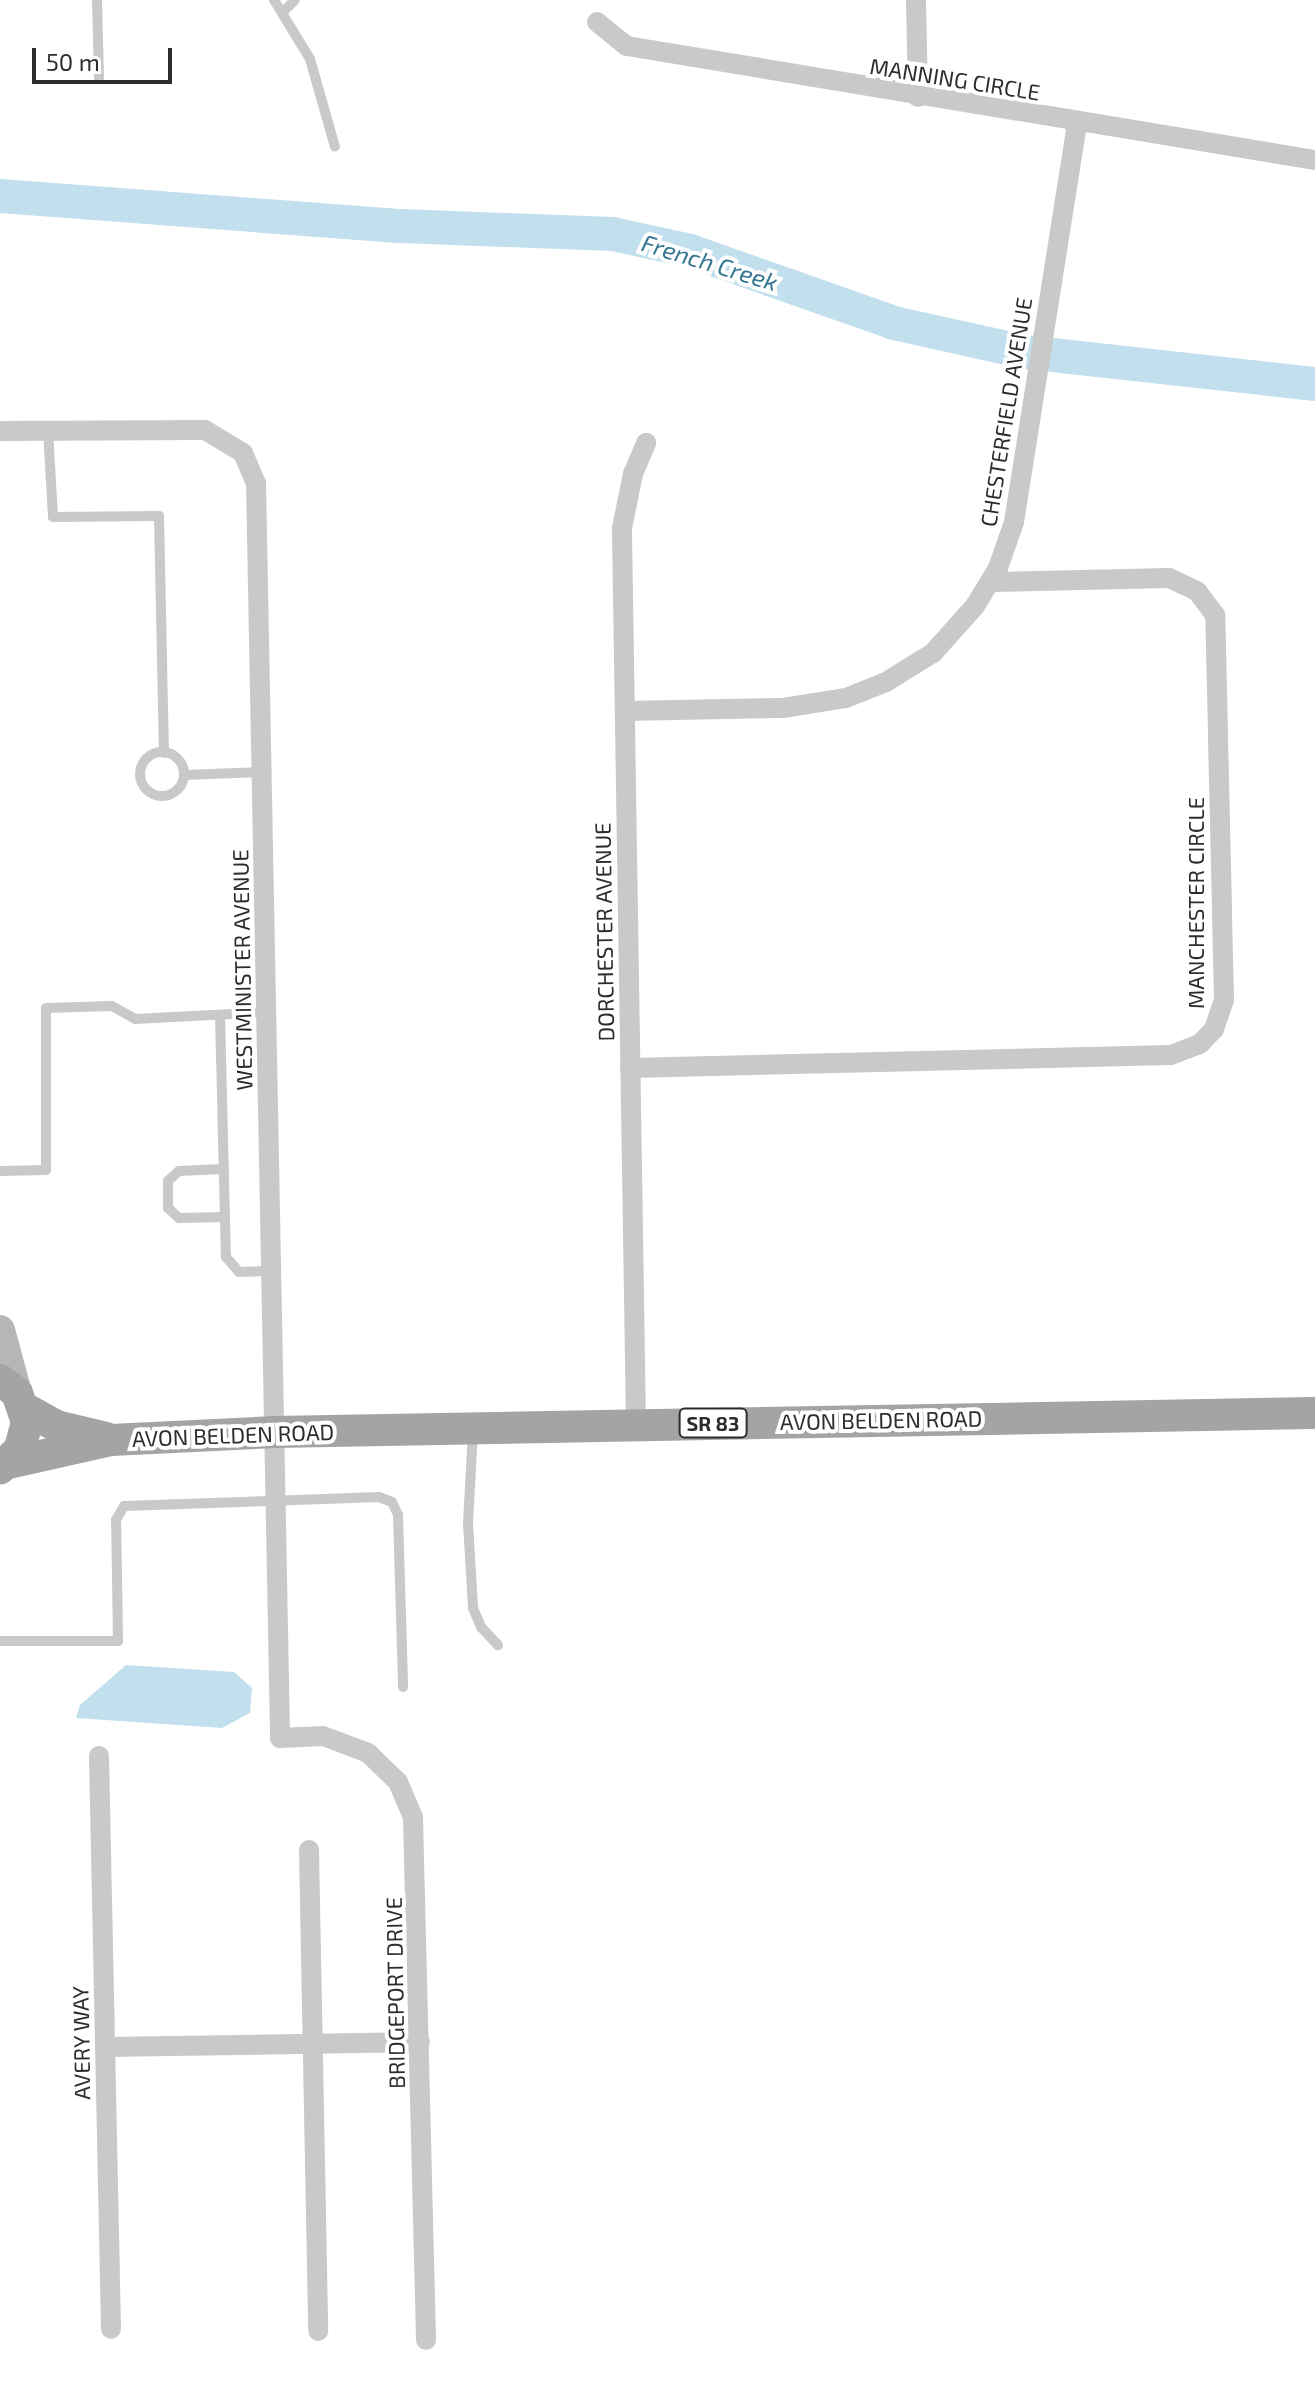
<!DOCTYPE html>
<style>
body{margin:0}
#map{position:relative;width:1315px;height:2392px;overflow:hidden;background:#fff;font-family:"Exo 2",sans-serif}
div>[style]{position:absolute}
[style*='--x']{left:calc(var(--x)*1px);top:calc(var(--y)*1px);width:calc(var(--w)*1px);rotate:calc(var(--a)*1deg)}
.water>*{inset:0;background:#c2dfed}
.river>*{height:34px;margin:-17px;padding:0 17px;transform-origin:17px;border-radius:17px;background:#c2dfed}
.lane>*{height:10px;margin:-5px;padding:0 5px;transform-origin:5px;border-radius:5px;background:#c9c9c9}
.lane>.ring{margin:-5px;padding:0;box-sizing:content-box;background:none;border:10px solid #c9c9c9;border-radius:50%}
.street>*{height:20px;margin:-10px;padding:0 10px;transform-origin:10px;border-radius:10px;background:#c9c9c9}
.secondary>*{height:30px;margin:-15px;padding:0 15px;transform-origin:15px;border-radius:15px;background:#b6b6b6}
.primary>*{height:32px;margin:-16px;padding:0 16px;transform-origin:16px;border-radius:16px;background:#a4a4a4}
span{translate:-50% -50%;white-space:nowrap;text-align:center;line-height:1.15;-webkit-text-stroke:8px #fff;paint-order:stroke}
.shield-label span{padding:2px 6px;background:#fff;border:2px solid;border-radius:6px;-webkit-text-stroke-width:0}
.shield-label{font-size:20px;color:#2c2c2c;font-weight:700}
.street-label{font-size:22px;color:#2c2c2c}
.water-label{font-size:24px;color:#357692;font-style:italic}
.scale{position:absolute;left:32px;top:48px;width:140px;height:36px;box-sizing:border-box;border:4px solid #2c2c2c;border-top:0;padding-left:10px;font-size:24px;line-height:28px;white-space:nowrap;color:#2c2c2c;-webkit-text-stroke:6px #fff;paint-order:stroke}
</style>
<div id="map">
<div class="water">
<div style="clip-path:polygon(126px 1665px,234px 1672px,252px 1688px,250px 1713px,222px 1728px,76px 1718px,80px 1705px)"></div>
</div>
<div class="river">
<div style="--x:0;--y:196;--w:403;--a:4.3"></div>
<div style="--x:402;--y:226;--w:211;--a:2.2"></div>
<div style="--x:613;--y:234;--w:79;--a:12.4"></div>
<div style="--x:690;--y:251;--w:216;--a:19.4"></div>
<div style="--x:894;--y:323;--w:134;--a:12.5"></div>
<div style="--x:1025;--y:352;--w:292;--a:6.3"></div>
</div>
<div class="lane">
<div style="--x:97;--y:0;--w:78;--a:88.5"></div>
<div style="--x:274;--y:0;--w:69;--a:58.6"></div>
<div style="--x:310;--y:59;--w:91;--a:74.1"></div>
<div style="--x:282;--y:13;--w:18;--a:-45"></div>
<div style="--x:48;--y:430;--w:87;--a:86.7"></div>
<div style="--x:53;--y:517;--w:106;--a:-0.5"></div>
<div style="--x:159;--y:516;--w:237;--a:88.8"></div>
<div class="ring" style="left:140px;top:752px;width:34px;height:34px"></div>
<div style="--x:184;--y:775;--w:79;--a:-2.2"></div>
<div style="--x:220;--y:1015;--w:242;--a:88.6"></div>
<div style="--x:226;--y:1257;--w:20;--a:49"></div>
<div style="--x:239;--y:1272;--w:33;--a:-2"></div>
<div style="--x:224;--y:1169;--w:45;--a:177.5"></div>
<div style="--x:179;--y:1171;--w:15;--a:138"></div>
<div style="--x:168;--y:1181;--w:27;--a:90"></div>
<div style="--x:168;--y:1208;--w:15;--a:42"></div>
<div style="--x:179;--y:1218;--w:46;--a:-1.2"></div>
<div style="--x:0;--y:1171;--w:46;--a:-1.2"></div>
<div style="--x:46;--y:1170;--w:162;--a:-90"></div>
<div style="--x:46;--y:1008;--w:66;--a:-1.7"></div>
<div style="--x:112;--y:1006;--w:26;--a:29"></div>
<div style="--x:135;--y:1019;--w:132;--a:-3"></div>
<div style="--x:473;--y:1431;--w:92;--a:93.1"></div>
<div style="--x:468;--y:1523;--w:85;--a:86.6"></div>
<div style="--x:473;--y:1608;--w:21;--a:67"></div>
<div style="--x:481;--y:1627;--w:25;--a:47"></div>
<div style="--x:0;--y:1641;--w:118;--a:0"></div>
<div style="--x:118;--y:1641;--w:121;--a:-90.9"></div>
<div style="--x:116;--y:1520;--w:16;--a:-60"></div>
<div style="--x:124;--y:1506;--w:255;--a:-2"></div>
<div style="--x:379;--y:1497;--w:14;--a:21"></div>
<div style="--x:392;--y:1502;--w:14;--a:65"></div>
<div style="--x:398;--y:1515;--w:172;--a:88.3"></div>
</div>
<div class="street">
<div style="--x:916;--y:0;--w:97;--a:88.8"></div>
<div style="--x:597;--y:22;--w:38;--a:39"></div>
<div style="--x:627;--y:46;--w:697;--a:9.41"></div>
<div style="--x:0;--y:431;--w:205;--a:-0.3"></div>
<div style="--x:205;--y:430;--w:44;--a:31.2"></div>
<div style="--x:243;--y:453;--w:33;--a:67"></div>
<div style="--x:256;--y:483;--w:1255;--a:88.9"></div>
<div style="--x:280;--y:1738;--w:43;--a:-2.7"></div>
<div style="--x:323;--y:1736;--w:48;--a:20.7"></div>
<div style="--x:368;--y:1753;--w:42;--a:44"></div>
<div style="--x:398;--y:1782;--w:39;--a:67"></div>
<div style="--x:413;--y:1818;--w:522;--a:88.57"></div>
<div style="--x:625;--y:711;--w:158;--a:-1.1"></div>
<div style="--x:783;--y:708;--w:64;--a:-9"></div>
<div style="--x:846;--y:698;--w:43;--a:-21.8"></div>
<div style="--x:886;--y:682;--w:55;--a:-31.7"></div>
<div style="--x:933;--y:653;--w:63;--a:-48.2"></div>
<div style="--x:975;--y:606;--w:44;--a:-58.8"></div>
<div style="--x:998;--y:568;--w:49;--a:-70.8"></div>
<div style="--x:1014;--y:522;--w:404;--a:-81"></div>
<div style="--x:630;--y:1068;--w:541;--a:-1.38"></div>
<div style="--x:1171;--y:1055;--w:31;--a:-21"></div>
<div style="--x:1200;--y:1044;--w:21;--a:-47"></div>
<div style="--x:1214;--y:1029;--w:31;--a:-71"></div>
<div style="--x:1224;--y:1000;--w:385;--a:-91.3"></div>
<div style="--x:1215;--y:615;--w:30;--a:-127"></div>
<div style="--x:1197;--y:591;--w:31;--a:-155"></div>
<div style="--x:1169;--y:578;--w:178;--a:178.7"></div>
<div style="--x:636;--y:1424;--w:896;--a:-90.9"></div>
<div style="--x:622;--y:528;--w:55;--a:-78.5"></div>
<div style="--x:633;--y:474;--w:34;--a:-67"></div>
<div style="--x:99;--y:1756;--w:573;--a:88.8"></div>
<div style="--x:309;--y:1850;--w:481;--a:88.9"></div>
<div style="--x:105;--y:2047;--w:315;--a:-0.9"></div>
</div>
<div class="secondary">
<div style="--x:0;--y:1330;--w:65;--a:74.9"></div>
</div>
<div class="primary">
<div style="--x:0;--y:1380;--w:21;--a:37"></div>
<div style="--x:17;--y:1393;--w:31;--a:71"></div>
<div style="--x:27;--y:1422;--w:28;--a:105"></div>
<div style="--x:20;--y:1449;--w:28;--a:136"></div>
<div style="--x:24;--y:1408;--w:37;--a:29"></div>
<div style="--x:56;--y:1426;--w:51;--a:13.5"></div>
<div style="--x:9;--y:1463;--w:105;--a:-12.7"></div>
<div style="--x:111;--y:1440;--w:164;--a:-2.8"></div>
<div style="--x:275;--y:1432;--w:1040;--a:-1.05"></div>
</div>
<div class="shield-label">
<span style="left:713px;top:1423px">SR 83</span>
</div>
<div class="street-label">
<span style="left:955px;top:79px;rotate:9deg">MANNING CIRCLE</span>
<span style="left:1006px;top:412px;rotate:-81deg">CHESTERFIELD AVENUE</span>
<span style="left:1196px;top:903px;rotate:-90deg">MANCHESTER CIRCLE</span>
<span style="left:604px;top:932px;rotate:-91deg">DORCHESTER AVENUE</span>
<span style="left:242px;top:970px;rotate:-91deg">WESTMINISTER AVENUE</span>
<span style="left:881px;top:1420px;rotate:-1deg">AVON BELDEN ROAD</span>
<span style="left:233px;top:1435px;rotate:-2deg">AVON BELDEN ROAD</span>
<span style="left:395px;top:1993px;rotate:-91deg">BRIDGEPORT DRIVE</span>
<span style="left:81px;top:2043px;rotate:-91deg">AVERY WAY</span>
</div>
<div class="water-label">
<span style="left:710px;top:262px;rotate:17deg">French Creek</span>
</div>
<div class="scale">50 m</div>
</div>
